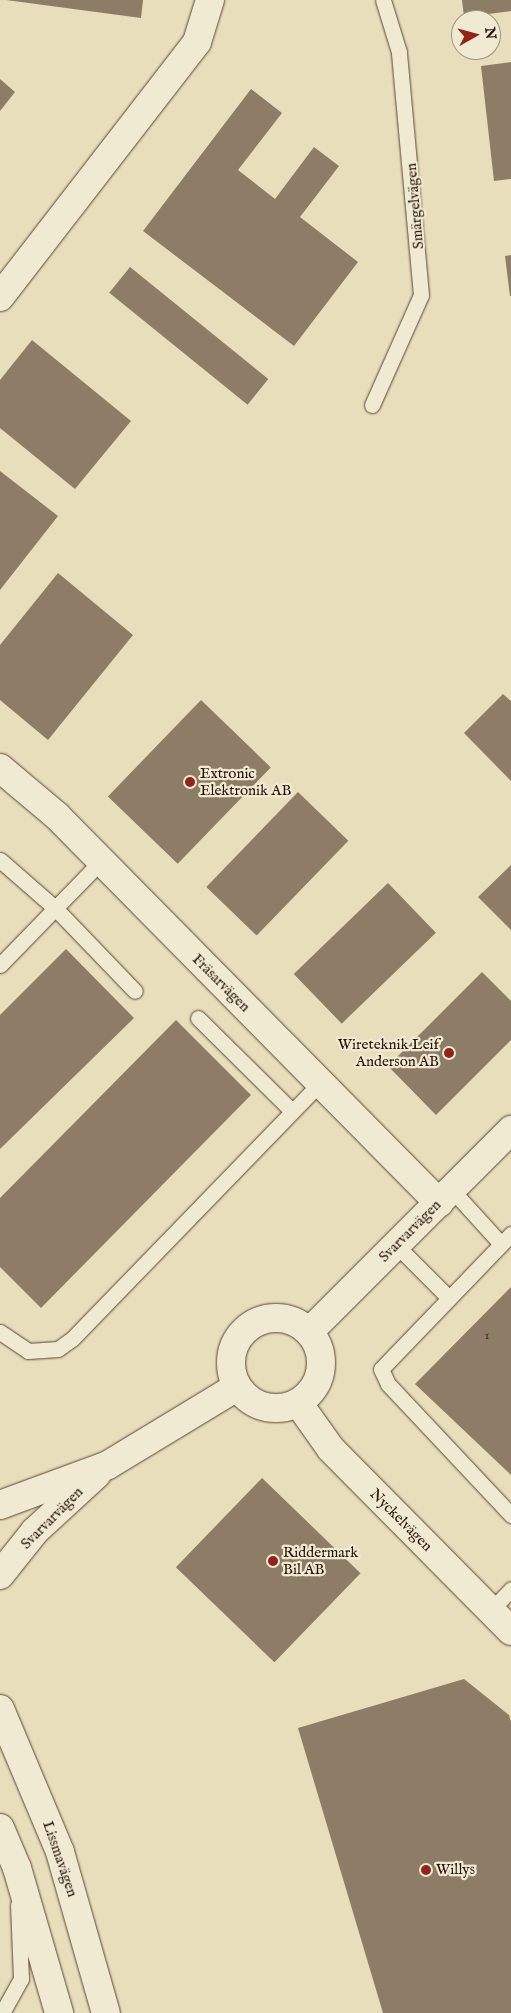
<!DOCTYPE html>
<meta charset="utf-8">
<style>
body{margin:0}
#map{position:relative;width:511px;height:2013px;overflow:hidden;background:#e8debb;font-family:"IM FELL English",serif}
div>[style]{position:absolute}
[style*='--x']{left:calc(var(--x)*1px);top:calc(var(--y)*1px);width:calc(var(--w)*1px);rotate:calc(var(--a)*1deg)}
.building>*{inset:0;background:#8d7c66;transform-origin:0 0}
.roads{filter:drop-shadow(0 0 1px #5a4536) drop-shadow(0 0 1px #5a4536)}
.lane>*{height:15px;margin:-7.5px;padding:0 7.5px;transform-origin:7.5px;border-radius:7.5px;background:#f0ead3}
.street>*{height:28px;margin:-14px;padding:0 14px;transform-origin:14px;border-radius:14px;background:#f0ead3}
.street>.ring{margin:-14px;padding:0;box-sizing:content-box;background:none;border:28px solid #f0ead3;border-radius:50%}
.secondary>*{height:28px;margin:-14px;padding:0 14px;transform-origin:14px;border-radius:14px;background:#f0ead3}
.dots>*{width:14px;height:14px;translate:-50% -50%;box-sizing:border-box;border:2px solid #f0ead3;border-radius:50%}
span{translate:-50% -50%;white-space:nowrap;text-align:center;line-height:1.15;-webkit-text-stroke:4.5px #f0ead3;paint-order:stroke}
.number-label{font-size:12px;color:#432c20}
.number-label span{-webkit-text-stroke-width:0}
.street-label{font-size:15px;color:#2a1209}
.poi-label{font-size:15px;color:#2a1209}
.left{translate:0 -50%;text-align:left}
.right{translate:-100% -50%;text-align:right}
.north{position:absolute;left:451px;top:10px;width:50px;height:50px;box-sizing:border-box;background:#f0ead3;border:1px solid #a19482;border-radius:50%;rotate:83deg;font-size:14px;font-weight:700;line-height:20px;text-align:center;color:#2a1209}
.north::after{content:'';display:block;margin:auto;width:18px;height:22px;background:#8f2418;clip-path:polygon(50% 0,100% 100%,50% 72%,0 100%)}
</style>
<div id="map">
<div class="building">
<div style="clip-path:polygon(6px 0,143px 0,141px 18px)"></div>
<div style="clip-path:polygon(462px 0,511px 0,511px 11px,464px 17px)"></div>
<div style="clip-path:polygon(511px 62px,511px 179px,494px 181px,481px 66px)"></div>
<div style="clip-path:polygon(0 79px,15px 92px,0 111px)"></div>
<div style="clip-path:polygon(251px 89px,282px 113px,238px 170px,275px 199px,314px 147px,339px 166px,300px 217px,358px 262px,294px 346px,143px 231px)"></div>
<div style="clip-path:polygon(511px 255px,511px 296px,510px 296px,505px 256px)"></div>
<div style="left:130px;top:267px;width:178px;height:33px;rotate:39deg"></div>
<div style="clip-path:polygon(32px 340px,131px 421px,75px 489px,0 428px,0 380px)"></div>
<div style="clip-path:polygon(0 471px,58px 516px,0 590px)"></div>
<div style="clip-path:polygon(58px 573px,133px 635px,48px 740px,0 700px,0 645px)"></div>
<div style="clip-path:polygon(503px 694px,511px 701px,511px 781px,464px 733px)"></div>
<div style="left:201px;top:700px;width:97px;height:134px;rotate:44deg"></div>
<div style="left:298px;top:792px;width:70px;height:132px;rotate:44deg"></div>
<div style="clip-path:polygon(511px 865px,511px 930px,478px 897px)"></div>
<div style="left:388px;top:883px;width:69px;height:131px;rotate:46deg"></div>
<div style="clip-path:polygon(66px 949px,134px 1018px,0 1149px,0 1015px)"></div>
<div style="clip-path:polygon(482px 972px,511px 1001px,511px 1040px,436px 1115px,388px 1066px)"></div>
<div style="clip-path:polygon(176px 1020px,251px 1095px,41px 1308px,0 1267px,0 1198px)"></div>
<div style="clip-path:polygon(511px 1287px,511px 1475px,415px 1384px)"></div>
<div style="left:262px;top:1478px;width:137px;height:124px;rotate:44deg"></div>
<div style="clip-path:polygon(464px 1679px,509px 1715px,511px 1722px,511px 2013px,383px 2013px,298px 1728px)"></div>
</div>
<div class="roads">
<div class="lane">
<div style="--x:372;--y:405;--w:120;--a:-66"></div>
<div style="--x:421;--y:295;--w:244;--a:-95.2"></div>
<div style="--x:399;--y:52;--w:54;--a:-107.1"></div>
<div style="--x:0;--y:860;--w:73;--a:41.1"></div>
<div style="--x:55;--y:908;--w:115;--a:46.1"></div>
<div style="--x:0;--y:965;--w:145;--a:-45.8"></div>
<div style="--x:198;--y:1018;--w:132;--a:44.7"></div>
<div style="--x:452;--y:1190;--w:73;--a:47.8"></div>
<div style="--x:511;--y:1234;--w:187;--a:133.9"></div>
<div style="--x:381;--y:1369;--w:17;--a:65"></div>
<div style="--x:388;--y:1384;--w:180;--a:46.8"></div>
<div style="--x:396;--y:1245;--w:74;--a:45"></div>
<div style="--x:0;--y:1332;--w:34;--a:34"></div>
<div style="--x:28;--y:1351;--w:30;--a:-4"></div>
<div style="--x:58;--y:1349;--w:17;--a:-36"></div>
<div style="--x:72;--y:1339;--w:356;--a:-45.9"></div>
<div style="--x:491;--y:1610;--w:29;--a:-46"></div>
<div style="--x:2;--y:2013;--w:39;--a:-61"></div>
<div style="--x:21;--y:1979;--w:74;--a:-92.3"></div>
</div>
<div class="street">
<div style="--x:0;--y:297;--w:322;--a:-52.3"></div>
<div style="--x:197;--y:42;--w:44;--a:-72.8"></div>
<div style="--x:0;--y:768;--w:75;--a:40.1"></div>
<div style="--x:57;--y:816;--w:544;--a:45.37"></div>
<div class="ring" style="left:231px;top:1318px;width:62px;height:62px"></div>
<div style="--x:309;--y:1332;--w:286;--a:-45"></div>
<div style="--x:299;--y:1404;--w:55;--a:54.6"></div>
<div style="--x:331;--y:1449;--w:256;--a:45.3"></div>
<div style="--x:0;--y:1505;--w:115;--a:-20.3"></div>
<div style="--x:108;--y:1465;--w:151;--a:-31.2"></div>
<div style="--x:0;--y:1575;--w:56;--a:-51.5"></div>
<div style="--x:35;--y:1531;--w:84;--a:-42.6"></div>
</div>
<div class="secondary">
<div style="--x:0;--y:1709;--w:155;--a:67.2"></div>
<div style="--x:60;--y:1852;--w:167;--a:74.1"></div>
<div style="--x:0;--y:1828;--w:43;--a:67"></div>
<div style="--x:17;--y:1868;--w:151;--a:73.8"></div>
</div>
</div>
<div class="dots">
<div style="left:190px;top:782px;background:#8f2418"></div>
<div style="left:449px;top:1053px;background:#8f2418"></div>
<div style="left:273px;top:1561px;background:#8f2418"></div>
<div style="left:426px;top:1870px;background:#8f2418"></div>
</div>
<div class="number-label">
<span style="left:487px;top:1336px">1</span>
</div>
<div class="street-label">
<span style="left:415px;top:206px;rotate:-95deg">Smärgelvägen</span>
<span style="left:221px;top:983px;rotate:45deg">Fräsarvägen</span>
<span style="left:410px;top:1231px;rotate:-45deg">Svarvarvägen</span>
<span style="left:52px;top:1518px;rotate:-45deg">Svarvarvägen</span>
<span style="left:401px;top:1520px;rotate:45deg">Nyckelvägen</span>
<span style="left:60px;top:1859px;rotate:71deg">Lissmavägen</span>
</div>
<div class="poi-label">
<span class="left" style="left:200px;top:782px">Extronic<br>Elektronik AB</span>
<span class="right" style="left:439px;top:1053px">Wireteknik Leif<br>Anderson AB</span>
<span class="left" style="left:283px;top:1561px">Riddermark<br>Bil AB</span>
<span class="left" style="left:436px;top:1870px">Willys</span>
</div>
<div class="north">N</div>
</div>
